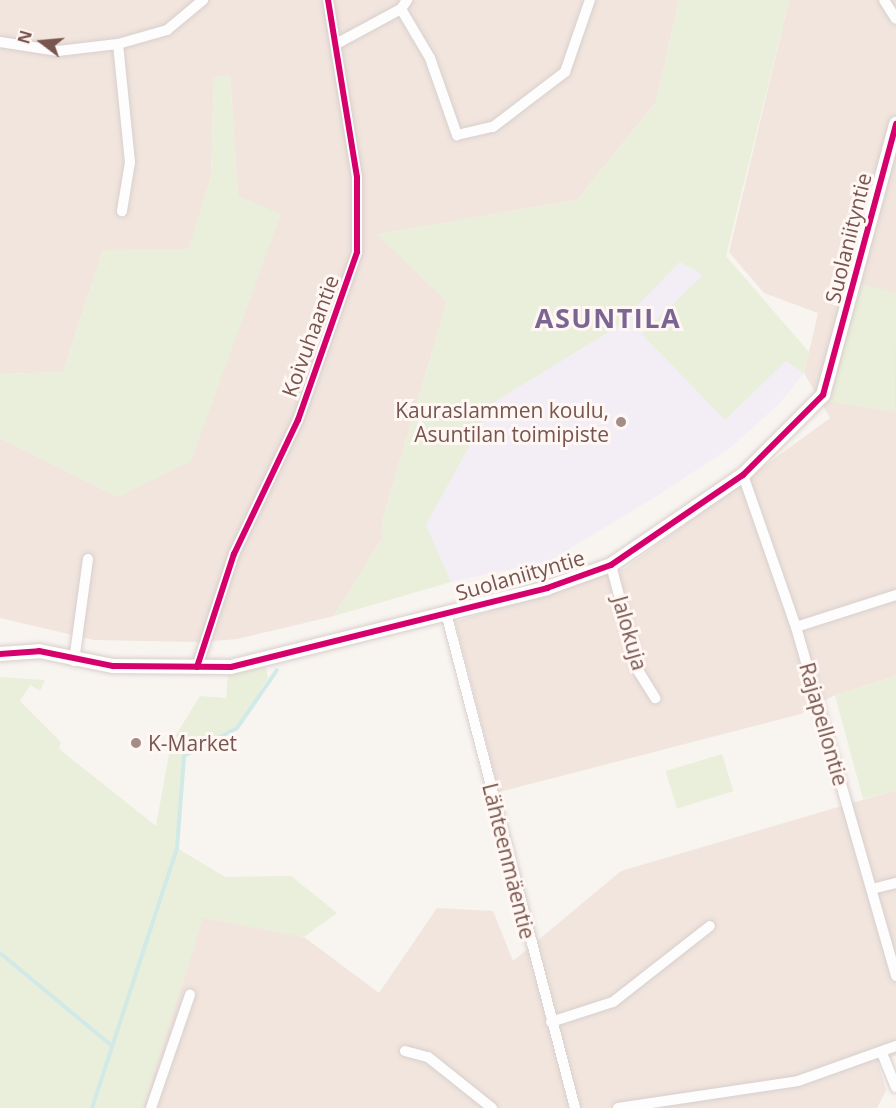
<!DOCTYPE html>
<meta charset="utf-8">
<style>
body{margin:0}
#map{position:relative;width:896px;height:1108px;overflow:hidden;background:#f8f4f0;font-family:"Open Sans",sans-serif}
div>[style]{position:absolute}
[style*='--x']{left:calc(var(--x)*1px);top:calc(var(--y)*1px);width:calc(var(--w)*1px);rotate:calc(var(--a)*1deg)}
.residential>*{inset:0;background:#f1e5de}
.education>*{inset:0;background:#f3edf5}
.green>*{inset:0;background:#eaefdb;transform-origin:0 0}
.stream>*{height:4px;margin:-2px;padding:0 2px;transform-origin:2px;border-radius:2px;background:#d1eae8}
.roads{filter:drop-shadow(0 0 2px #d8cfcc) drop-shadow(0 0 2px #d8cfcc)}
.minor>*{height:10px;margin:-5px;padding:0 5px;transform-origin:5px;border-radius:5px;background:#fefdfd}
.tertiary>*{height:14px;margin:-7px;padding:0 7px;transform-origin:7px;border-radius:7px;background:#fefdfd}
.cycleway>*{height:6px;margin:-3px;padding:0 3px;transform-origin:3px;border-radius:3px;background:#d6006c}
.dots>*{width:16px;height:16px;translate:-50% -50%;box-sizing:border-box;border:3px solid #fff7f3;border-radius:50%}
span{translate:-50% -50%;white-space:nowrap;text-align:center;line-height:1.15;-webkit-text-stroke:6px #fff7f3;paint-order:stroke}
.street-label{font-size:21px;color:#78554e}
.poi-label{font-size:21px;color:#78554e}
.right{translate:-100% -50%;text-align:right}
.left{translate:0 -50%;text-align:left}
.district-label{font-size:27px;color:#7b6693;font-weight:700;letter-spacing:1.5px}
.north{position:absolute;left:12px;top:12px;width:60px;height:60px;-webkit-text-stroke:4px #fff7f3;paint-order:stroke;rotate:286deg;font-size:16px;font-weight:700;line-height:24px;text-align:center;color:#78554e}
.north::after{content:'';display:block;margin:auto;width:21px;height:27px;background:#78554e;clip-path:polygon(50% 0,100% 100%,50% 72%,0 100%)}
</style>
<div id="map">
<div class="residential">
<div style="clip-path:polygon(0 0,679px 0,656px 102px,577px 200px,377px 234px,447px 301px,382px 522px,383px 537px,334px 616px,237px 639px,200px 642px,94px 640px,0 618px,0 438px,118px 497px,238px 197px,230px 75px,214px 78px,211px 176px,189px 250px,103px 250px,63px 372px,0 374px)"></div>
<div style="clip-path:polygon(789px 0,896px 0,896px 676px,835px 695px,801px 714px,499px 792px,455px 622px,624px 569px,830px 418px,804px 373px,818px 313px,764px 293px,729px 252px)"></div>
<div style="clip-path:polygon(896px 790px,896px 1055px,878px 1063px,886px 1090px,877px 1108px,143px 1108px,203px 917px,304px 937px,379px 993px,437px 908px,493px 911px,513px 961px,621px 871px)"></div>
</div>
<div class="education">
<div style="clip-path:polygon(680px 262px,703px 275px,804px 373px,781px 402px,730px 448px,652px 499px,549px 561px,451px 582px,426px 525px,493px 403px,614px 328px)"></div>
</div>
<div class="green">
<div style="clip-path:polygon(679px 0,789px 0,726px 256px,809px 352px,804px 373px,786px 361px,725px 420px,642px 334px,703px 275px,680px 262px,615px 328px,493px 403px,426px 525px,451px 582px,334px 616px,383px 537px,382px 522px,447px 301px,376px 234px,577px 200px,656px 102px)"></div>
<div style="clip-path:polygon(230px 75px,238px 196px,281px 214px,191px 461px,118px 497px,0 438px,0 374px,63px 372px,103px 250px,189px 249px,211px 176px,214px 78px)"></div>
<div style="clip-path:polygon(861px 284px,896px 293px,895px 412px,830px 402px)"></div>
<div style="clip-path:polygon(266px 667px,268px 678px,237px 728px,184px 756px,177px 848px,225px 877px,291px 876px,337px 913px,304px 937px,203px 918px,143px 1108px,0 1108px,0 677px,45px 680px,40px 691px,30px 685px,20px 701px,61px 742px,59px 749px,156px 826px,171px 743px,200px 696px,226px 698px,228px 675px)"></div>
<div style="clip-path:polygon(896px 676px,896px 790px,863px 799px,835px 695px)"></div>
<div style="left:722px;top:754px;width:39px;height:59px;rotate:73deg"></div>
</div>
<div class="stream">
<div style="--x:0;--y:953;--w:146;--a:39.7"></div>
<div style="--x:92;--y:1108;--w:274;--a:-71.9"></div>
<div style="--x:177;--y:848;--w:92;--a:-85.6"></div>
<div style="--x:184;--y:756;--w:60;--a:-27.8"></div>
<div style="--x:237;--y:728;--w:70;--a:-55.4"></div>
</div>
<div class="roads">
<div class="minor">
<div style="--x:884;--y:0;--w:22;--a:58"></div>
<div style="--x:401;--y:9;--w:57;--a:59.4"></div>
<div style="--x:430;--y:58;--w:82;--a:70.7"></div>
<div style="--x:457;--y:135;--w:37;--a:-13"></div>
<div style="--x:493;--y:127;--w:91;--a:-37.4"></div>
<div style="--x:565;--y:72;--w:76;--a:-70.9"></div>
<div style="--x:0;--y:42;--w:59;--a:8.8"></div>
<div style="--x:58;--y:51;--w:60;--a:-6.7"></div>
<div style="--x:118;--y:44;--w:51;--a:-15.9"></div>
<div style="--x:167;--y:30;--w:47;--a:-39.8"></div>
<div style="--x:338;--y:43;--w:72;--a:-28.4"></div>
<div style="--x:401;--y:9;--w:11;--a:-56"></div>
<div style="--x:118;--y:44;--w:119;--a:84.2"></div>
<div style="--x:130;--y:162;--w:50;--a:99.3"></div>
<div style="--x:743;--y:475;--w:161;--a:70.8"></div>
<div style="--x:796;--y:627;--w:363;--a:74"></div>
<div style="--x:611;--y:565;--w:111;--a:75.3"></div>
<div style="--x:639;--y:672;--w:31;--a:58"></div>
<div style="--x:446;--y:613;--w:512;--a:75.39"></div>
<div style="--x:796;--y:627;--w:105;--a:-17.7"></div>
<div style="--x:74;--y:661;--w:103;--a:-82.2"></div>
<div style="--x:197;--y:667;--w:119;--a:-71.9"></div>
<div style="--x:234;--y:554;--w:148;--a:-64.5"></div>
<div style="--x:298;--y:420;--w:178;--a:-70.6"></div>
<div style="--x:357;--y:252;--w:75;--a:-90"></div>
<div style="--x:357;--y:177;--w:179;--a:-99.3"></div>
<div style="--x:872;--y:889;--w:25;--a:-14"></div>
<div style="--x:551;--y:1022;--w:65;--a:-17.9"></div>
<div style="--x:613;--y:1002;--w:123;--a:-38.1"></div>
<div style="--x:405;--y:1051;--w:24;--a:15"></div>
<div style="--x:428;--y:1057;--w:82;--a:38.6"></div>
<div style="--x:882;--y:1053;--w:37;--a:68"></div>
<div style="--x:151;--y:1108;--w:120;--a:-71"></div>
<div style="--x:618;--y:1108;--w:182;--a:-8.5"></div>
<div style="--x:798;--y:1081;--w:104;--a:-19.7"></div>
</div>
<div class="tertiary">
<div style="--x:0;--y:654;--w:39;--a:-4"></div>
<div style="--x:39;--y:651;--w:76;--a:11.5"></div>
<div style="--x:113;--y:666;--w:118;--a:0.5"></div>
<div style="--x:231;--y:667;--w:326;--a:-14"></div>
<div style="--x:547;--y:588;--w:68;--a:-19.8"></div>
<div style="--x:611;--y:565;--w:160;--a:-34.3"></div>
<div style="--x:743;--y:475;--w:113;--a:-45"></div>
<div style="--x:823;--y:395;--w:281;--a:-74.9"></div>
</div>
</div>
<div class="cycleway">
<div style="--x:0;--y:654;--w:39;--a:-4"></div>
<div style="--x:39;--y:651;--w:76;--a:11.5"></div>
<div style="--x:113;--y:666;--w:118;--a:0.5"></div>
<div style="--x:231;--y:667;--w:326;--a:-14"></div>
<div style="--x:547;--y:588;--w:68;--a:-19.8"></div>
<div style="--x:611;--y:565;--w:160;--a:-34.3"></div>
<div style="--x:743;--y:475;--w:113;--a:-45"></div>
<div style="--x:823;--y:395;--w:281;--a:-74.9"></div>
<div style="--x:197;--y:667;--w:119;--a:-71.9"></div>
<div style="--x:234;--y:554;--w:148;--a:-64.5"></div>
<div style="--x:298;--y:420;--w:178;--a:-70.6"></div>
<div style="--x:357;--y:252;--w:75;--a:-90"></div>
<div style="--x:357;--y:177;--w:179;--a:-99.3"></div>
</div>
<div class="dots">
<div style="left:621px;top:422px;background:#a58d87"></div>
<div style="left:136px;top:743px;background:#a58d87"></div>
</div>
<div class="street-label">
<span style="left:848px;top:238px;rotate:-76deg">Suolaniityntie</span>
<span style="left:310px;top:336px;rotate:-70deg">Koivuhaantie</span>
<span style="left:520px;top:575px;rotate:-16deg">Suolaniityntie</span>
<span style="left:630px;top:633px;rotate:74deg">Jalokuja</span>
<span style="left:824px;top:724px;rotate:74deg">Rajapellontie</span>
<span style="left:509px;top:861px;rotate:76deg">Lähteenmäentie</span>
</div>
<div class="poi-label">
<span class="right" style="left:609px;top:422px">Kauraslammen koulu,<br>Asuntilan toimipiste</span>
<span class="left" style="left:148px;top:743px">K-Market</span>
</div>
<div class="district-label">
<span style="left:608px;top:318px">ASUNTILA</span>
</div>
<div class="north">N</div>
</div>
